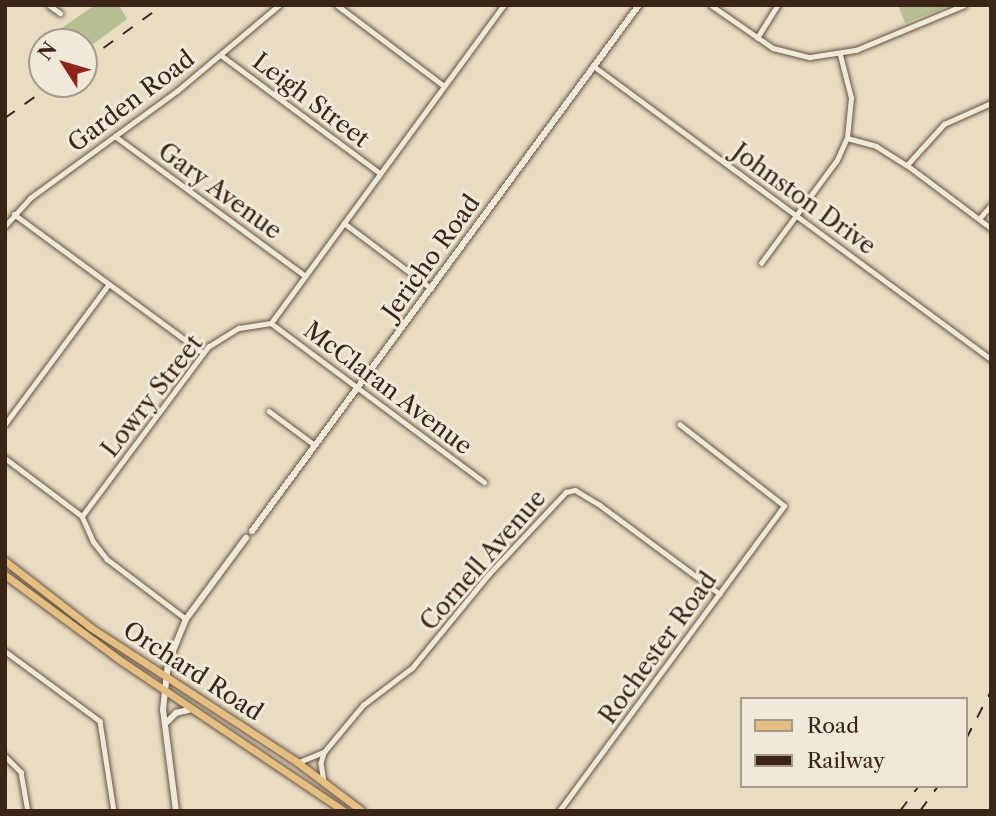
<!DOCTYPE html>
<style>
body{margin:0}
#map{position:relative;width:996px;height:816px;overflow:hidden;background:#e8dcc3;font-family:"Libre Caslon Text",serif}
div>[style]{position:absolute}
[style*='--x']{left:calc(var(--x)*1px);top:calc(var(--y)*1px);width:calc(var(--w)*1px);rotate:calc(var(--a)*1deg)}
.green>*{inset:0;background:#b7c093}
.roads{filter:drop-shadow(0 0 2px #665341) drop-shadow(0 0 2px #665341)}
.minor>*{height:4.5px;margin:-2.25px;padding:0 2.25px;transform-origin:2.25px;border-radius:2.25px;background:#f0e8d8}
.secondary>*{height:6px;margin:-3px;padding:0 3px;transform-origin:3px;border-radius:3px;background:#f0e8d8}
.primary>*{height:7px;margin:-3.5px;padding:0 3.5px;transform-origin:3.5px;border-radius:3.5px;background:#e4be82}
.rail>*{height:2px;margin-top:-1px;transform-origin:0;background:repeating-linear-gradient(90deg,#3b2516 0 12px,transparent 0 24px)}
span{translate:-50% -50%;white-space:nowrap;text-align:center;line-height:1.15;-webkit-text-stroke:6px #f0e8d8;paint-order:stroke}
.street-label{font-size:24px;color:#3b2516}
.frame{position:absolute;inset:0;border:7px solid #3b2516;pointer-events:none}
.legend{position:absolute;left:740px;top:697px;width:228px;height:91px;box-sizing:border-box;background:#f0e8d8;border:2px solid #a89a8a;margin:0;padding:9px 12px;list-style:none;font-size:21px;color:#3b2516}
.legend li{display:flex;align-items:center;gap:14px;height:35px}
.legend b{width:35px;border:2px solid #a89a8a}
.north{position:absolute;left:28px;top:28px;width:70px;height:70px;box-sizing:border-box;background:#f0e8d8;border:2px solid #a89a8a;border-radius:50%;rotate:307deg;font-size:19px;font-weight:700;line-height:28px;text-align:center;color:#3b2516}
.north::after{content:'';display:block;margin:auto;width:24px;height:32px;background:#8f2418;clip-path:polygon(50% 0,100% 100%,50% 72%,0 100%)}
</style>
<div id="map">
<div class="green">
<div style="clip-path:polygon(95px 5px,119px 5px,127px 19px,84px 51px,84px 42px,42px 42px,42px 62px,31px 49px)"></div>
<div style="clip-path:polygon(898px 5px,951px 5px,905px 23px)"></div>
</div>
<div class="roads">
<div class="minor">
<div style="--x:49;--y:5;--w:14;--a:36"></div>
<div style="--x:337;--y:5;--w:134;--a:37.1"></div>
<div style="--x:711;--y:5;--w:75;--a:34.7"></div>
<div style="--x:773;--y:48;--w:38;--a:14"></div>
<div style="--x:810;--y:57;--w:47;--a:-8.7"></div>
<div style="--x:856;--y:50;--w:117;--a:-22.6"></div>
<div style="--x:757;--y:38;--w:39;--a:-58"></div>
<div style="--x:221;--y:55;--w:198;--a:36.6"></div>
<div style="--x:595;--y:67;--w:492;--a:36.4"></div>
<div style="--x:115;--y:136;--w:235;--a:36.3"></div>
<div style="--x:847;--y:138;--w:30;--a:15"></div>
<div style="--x:876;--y:146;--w:36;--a:32"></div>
<div style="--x:907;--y:165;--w:105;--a:36.9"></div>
<div style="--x:907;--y:165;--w:55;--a:-47.9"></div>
<div style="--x:944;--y:124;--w:51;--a:-24.1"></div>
<div style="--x:14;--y:214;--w:235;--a:36.3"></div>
<div style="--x:979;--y:219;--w:18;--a:-49"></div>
<div style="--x:344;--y:223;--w:109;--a:36.8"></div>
<div style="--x:5;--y:226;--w:38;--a:-48"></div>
<div style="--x:30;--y:198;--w:182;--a:-36.1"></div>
<div style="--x:177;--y:91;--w:133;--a:-40.1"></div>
<div style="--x:761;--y:263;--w:128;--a:-53.6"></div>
<div style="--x:837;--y:160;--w:24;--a:-66"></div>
<div style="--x:847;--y:138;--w:40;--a:-84.3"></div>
<div style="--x:851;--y:98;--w:44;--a:-104.3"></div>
<div style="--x:271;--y:323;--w:266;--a:36.7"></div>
<div style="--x:269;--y:411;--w:57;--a:36.5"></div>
<div style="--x:5;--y:424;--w:174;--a:-53.4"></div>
<div style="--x:5;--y:458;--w:96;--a:37"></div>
<div style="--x:82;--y:516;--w:27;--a:66"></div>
<div style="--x:93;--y:541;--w:23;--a:52"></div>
<div style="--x:107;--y:559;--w:99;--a:37.2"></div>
<div style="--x:82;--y:516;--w:211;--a:-53.3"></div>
<div style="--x:208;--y:347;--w:36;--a:-32"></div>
<div style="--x:239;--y:328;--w:32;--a:-9"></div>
<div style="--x:271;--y:323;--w:394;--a:-53.8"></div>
<div style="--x:5;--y:651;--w:118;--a:36.4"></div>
<div style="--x:100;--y:721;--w:91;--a:81.2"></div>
<div style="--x:324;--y:753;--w:10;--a:107"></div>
<div style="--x:321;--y:763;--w:19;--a:81"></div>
<div style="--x:5;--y:756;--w:23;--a:45"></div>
<div style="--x:21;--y:772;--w:40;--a:80"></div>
<div style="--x:299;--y:762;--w:27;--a:-22"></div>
<div style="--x:324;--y:752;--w:61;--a:-50.3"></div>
<div style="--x:363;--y:705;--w:61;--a:-37.1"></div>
<div style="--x:412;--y:668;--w:120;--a:-50.7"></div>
<div style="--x:488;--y:575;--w:114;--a:-46.8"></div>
<div style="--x:566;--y:492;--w:9;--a:-13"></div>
<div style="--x:575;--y:490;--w:29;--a:31"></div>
<div style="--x:600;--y:505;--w:149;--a:36.6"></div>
<div style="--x:559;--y:811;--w:379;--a:-53.6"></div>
<div style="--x:784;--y:506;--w:132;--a:-142.1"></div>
</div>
<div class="secondary">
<div style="--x:252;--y:531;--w:653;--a:-53.66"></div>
<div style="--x:165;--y:724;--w:16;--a:-45"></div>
<div style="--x:176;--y:713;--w:16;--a:-14"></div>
<div style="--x:176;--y:811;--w:102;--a:-97.3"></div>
<div style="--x:163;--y:710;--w:47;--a:-83.9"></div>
<div style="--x:168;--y:663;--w:48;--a:-67.8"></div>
<div style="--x:186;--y:619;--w:101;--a:-53.5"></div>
</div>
<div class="primary">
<div style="--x:5;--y:561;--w:108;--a:37.8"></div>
<div style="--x:90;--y:627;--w:247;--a:33.1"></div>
<div style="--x:297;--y:762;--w:81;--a:37"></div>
<div style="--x:5;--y:575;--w:139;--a:36.5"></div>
<div style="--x:117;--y:658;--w:274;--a:34"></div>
</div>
</div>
<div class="rail">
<div style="--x:84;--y:62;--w:97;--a:-35.8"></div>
<div style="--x:5;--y:118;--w:59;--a:-35.3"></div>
<div style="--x:966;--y:739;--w:54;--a:-62.5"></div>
<div style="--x:900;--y:811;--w:31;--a:-53"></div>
<div style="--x:920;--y:811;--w:31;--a:-54"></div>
</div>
<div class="street-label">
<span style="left:311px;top:100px;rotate:37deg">Leigh Street</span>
<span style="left:131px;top:101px;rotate:-37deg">Garden Road</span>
<span style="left:220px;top:191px;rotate:36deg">Gary Avenue</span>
<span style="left:804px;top:199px;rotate:36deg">Johnston Drive</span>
<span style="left:431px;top:257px;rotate:-54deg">Jericho Road</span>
<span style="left:388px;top:388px;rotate:37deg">McClaran Avenue</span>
<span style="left:152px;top:396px;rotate:-52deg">Lowry Street</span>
<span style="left:483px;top:560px;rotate:-49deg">Cornell Avenue</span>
<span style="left:658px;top:648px;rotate:-54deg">Rochester Road</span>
<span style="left:193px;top:671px;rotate:33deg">Orchard Road</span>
</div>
<div class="frame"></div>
<ul class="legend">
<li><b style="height:9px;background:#e4be82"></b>Road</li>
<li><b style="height:9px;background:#3b2516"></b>Railway</li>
</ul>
<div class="north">N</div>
</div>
